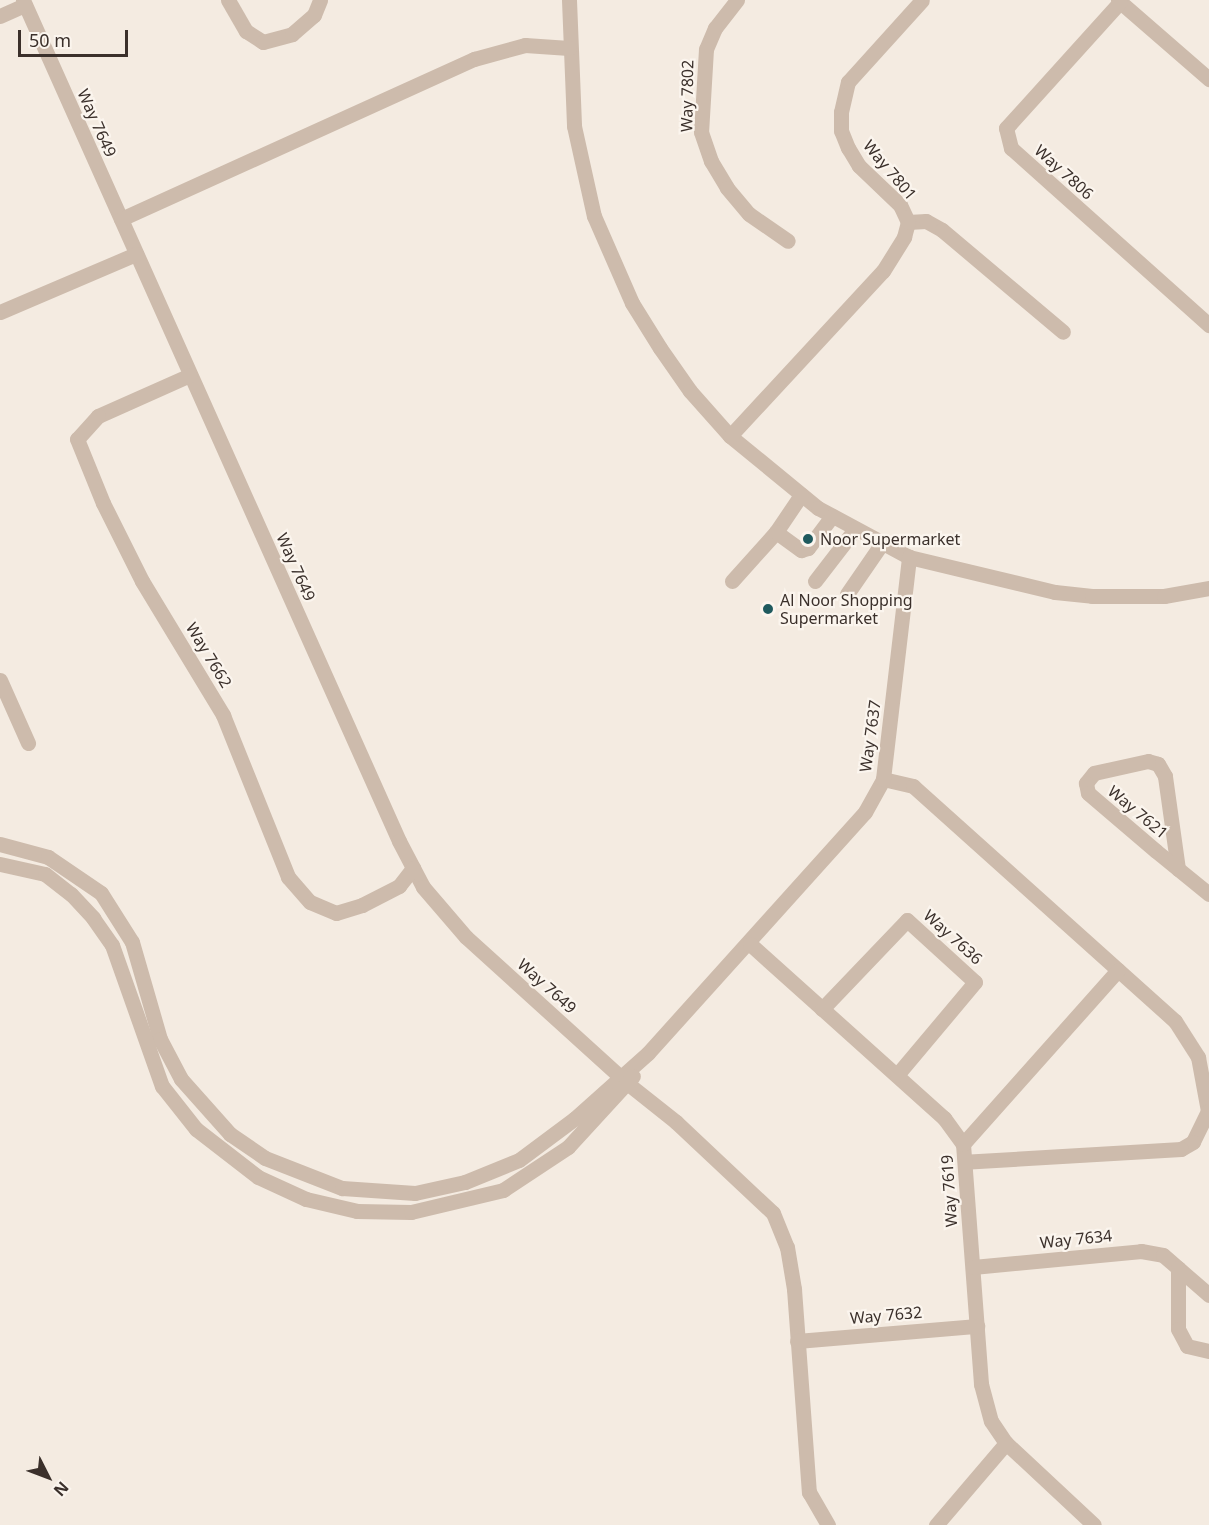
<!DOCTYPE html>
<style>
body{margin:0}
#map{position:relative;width:1209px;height:1525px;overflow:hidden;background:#f4ebe1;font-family:"Noto Sans",sans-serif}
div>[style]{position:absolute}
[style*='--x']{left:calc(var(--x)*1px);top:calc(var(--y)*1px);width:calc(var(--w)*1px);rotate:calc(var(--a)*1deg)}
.minor>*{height:15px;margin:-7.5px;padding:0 7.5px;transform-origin:7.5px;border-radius:7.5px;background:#cdbbac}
.dots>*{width:16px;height:16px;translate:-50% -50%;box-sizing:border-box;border:3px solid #fbf5ee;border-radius:50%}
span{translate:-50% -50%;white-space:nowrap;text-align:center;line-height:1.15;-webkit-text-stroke:4.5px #fbf5ee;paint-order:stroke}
.street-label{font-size:16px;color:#3b302b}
.poi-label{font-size:16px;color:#3b302b}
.left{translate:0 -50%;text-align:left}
.north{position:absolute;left:18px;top:1447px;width:60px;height:60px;-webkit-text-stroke:4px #fbf5ee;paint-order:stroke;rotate:132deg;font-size:16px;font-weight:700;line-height:24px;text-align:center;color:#3b302b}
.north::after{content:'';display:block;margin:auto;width:21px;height:27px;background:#3b302b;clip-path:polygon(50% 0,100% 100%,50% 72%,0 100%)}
.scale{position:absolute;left:18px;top:30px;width:110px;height:27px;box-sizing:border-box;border:3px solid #3b302b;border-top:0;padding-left:8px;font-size:18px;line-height:21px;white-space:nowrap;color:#3b302b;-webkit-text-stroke:4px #fbf5ee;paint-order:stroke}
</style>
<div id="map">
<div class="minor">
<div style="--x:23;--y:0;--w:921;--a:65.91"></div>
<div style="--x:399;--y:841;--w:52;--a:62.4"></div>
<div style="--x:423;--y:887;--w:66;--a:49.3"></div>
<div style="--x:466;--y:937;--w:217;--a:42.2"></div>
<div style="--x:627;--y:1083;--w:63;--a:38.5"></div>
<div style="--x:676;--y:1122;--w:133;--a:43.2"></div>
<div style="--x:773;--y:1213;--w:37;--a:68"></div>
<div style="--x:787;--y:1247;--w:43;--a:80.5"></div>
<div style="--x:794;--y:1289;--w:204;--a:85.8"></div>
<div style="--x:809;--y:1492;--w:38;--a:60"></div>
<div style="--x:228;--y:0;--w:36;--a:60"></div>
<div style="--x:246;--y:31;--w:20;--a:33"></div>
<div style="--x:263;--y:42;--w:30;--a:-15"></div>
<div style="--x:292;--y:34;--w:29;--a:-41"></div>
<div style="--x:314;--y:15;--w:16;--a:-68"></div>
<div style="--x:569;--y:0;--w:126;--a:87.7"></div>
<div style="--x:574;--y:126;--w:92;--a:77.5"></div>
<div style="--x:594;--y:216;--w:95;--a:66.4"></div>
<div style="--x:632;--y:303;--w:53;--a:58.1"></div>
<div style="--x:660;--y:348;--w:52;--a:55.1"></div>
<div style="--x:690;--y:391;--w:60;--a:48.4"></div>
<div style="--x:730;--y:436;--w:114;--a:39.3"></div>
<div style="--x:818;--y:508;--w:103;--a:28.3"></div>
<div style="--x:909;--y:557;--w:150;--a:13.5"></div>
<div style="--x:1055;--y:592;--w:37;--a:6"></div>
<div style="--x:1092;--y:596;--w:72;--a:0"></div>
<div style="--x:1164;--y:596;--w:46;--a:-10.1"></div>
<div style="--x:737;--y:0;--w:36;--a:128"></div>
<div style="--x:715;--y:28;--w:23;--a:113"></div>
<div style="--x:706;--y:49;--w:83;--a:93.4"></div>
<div style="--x:701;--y:132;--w:31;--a:71"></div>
<div style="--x:711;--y:161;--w:31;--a:59"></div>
<div style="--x:727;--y:188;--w:34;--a:50"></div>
<div style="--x:749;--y:214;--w:47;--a:34.7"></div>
<div style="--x:1118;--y:0;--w:121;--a:41"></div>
<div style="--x:1120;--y:2;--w:170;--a:132.1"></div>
<div style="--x:1006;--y:128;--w:21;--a:76"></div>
<div style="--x:1011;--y:148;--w:266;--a:41.8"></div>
<div style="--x:0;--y:16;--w:27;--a:-24"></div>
<div style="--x:121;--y:219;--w:388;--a:-24.4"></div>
<div style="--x:474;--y:59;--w:53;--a:-15.4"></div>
<div style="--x:525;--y:45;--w:44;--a:3.9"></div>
<div style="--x:908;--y:222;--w:18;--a:-3"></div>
<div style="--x:926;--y:221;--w:18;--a:29"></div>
<div style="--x:942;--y:230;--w:158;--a:40.1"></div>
<div style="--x:0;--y:312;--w:148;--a:-23.1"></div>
<div style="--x:190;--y:375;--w:101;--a:156"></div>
<div style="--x:98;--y:416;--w:31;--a:132"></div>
<div style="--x:77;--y:439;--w:69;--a:67.9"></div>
<div style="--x:103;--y:503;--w:87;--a:63.4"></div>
<div style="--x:142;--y:581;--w:157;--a:58.8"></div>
<div style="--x:223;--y:715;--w:175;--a:68.1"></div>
<div style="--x:288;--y:877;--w:33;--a:49"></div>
<div style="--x:310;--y:902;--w:28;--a:23"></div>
<div style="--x:336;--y:913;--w:27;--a:-17"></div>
<div style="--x:362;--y:905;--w:42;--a:-27.2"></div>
<div style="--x:399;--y:886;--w:23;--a:-52"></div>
<div style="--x:730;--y:436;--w:225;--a:-47.2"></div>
<div style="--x:883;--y:271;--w:40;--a:-58"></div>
<div style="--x:904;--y:237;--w:16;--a:-75"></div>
<div style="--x:908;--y:222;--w:19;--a:-115"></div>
<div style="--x:900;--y:205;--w:57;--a:-136.4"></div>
<div style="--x:859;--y:166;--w:21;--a:-121"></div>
<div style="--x:848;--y:148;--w:18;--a:-112"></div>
<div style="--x:841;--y:131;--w:19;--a:-90"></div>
<div style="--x:841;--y:112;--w:31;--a:-77"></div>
<div style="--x:848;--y:82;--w:110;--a:-47.9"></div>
<div style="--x:776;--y:532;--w:45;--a:-56"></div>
<div style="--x:732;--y:581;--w:66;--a:-48.1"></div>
<div style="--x:776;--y:532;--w:31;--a:36"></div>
<div style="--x:801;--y:550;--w:7;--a:-16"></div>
<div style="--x:808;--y:548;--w:40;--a:-53"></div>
<div style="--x:815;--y:581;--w:66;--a:-52.4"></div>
<div style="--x:847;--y:594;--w:62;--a:-55.5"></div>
<div style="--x:0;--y:680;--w:69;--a:66"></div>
<div style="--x:883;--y:779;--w:31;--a:13"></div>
<div style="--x:913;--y:786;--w:352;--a:41.9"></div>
<div style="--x:1175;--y:1021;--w:43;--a:57.4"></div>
<div style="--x:1198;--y:1057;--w:55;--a:79.5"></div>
<div style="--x:1208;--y:1111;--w:34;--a:116"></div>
<div style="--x:1193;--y:1142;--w:14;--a:150"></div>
<div style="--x:1181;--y:1149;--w:216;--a:176.6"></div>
<div style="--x:0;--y:844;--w:50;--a:15.2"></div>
<div style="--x:48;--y:857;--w:64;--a:34.2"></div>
<div style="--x:101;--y:893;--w:58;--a:57.7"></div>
<div style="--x:132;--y:942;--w:101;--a:73.9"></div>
<div style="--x:160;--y:1039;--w:45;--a:62.3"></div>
<div style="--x:181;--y:1079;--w:74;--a:48.3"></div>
<div style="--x:230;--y:1134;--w:42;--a:34.4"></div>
<div style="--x:265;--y:1158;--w:83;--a:21.3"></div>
<div style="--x:342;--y:1188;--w:73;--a:3.9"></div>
<div style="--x:415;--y:1193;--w:51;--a:-12.4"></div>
<div style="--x:465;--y:1182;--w:58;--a:-22.2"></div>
<div style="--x:519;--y:1160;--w:69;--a:-36.7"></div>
<div style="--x:574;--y:1119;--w:99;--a:-41.7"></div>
<div style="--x:648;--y:1053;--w:324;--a:-48"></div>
<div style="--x:865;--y:812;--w:38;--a:-61"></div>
<div style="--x:883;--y:779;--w:224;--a:-83.3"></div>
<div style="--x:0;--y:864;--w:46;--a:12.5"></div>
<div style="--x:45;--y:874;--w:33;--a:38"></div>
<div style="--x:71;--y:894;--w:33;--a:47"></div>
<div style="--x:93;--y:918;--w:33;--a:55"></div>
<div style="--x:112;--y:945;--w:150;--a:70.5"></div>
<div style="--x:162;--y:1086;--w:55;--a:51.7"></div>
<div style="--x:196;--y:1129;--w:78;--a:37.7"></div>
<div style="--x:258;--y:1177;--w:53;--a:24.6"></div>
<div style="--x:306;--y:1199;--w:52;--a:13.2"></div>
<div style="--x:357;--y:1211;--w:54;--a:1.1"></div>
<div style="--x:411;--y:1212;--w:95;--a:-13.4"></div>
<div style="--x:503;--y:1190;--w:78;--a:-33.5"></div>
<div style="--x:568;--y:1147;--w:96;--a:-47.5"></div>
<div style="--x:1178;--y:869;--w:94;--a:-98"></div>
<div style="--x:1165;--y:776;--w:14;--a:-120"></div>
<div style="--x:1158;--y:764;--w:10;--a:-163"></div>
<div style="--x:1148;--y:761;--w:55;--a:167.5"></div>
<div style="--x:1094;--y:773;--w:13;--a:129"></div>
<div style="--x:1086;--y:783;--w:10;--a:79"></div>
<div style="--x:1088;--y:793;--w:89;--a:40.5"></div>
<div style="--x:1156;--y:851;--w:68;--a:39.1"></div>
<div style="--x:750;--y:944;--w:261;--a:41.9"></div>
<div style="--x:944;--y:1118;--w:32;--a:54"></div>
<div style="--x:963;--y:1144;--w:241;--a:85.7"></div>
<div style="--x:981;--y:1384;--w:38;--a:75"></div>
<div style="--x:991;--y:1421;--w:27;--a:56"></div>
<div style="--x:1006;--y:1443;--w:120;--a:43"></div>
<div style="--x:822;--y:1009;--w:123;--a:-46.3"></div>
<div style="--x:907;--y:920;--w:92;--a:42.4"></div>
<div style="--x:975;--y:982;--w:121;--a:130"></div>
<div style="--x:963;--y:1144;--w:233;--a:-48.3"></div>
<div style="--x:973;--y:1267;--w:169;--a:-5.4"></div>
<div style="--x:1141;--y:1251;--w:22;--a:10"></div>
<div style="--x:1163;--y:1255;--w:61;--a:41"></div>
<div style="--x:1178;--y:1268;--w:61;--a:90"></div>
<div style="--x:1178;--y:1329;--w:19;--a:62"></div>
<div style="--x:1187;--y:1346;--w:23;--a:13"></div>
<div style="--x:797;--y:1341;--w:181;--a:-4.8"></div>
<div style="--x:936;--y:1525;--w:108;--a:-49.5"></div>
</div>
<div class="dots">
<div style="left:808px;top:539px;background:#1f5a5e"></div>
<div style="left:768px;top:609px;background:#1f5a5e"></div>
</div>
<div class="street-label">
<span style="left:687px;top:96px;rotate:-89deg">Way 7802</span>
<span style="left:97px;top:123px;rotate:66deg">Way 7649</span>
<span style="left:890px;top:170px;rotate:50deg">Way 7801</span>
<span style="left:1064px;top:172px;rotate:42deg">Way 7806</span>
<span style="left:296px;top:567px;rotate:66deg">Way 7649</span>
<span style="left:209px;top:655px;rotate:59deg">Way 7662</span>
<span style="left:870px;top:736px;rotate:-82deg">Way 7637</span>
<span style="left:1138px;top:812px;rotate:40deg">Way 7621</span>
<span style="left:953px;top:937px;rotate:42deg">Way 7636</span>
<span style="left:547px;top:986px;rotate:42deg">Way 7649</span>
<span style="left:949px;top:1191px;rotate:-94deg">Way 7619</span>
<span style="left:1076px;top:1239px;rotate:-6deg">Way 7634</span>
<span style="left:886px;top:1315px;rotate:-5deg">Way 7632</span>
</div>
<div class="poi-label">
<span class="left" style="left:820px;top:539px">Noor Supermarket</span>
<span class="left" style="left:780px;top:609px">Al Noor Shopping<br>Supermarket</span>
</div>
<div class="north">N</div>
<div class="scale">50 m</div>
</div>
